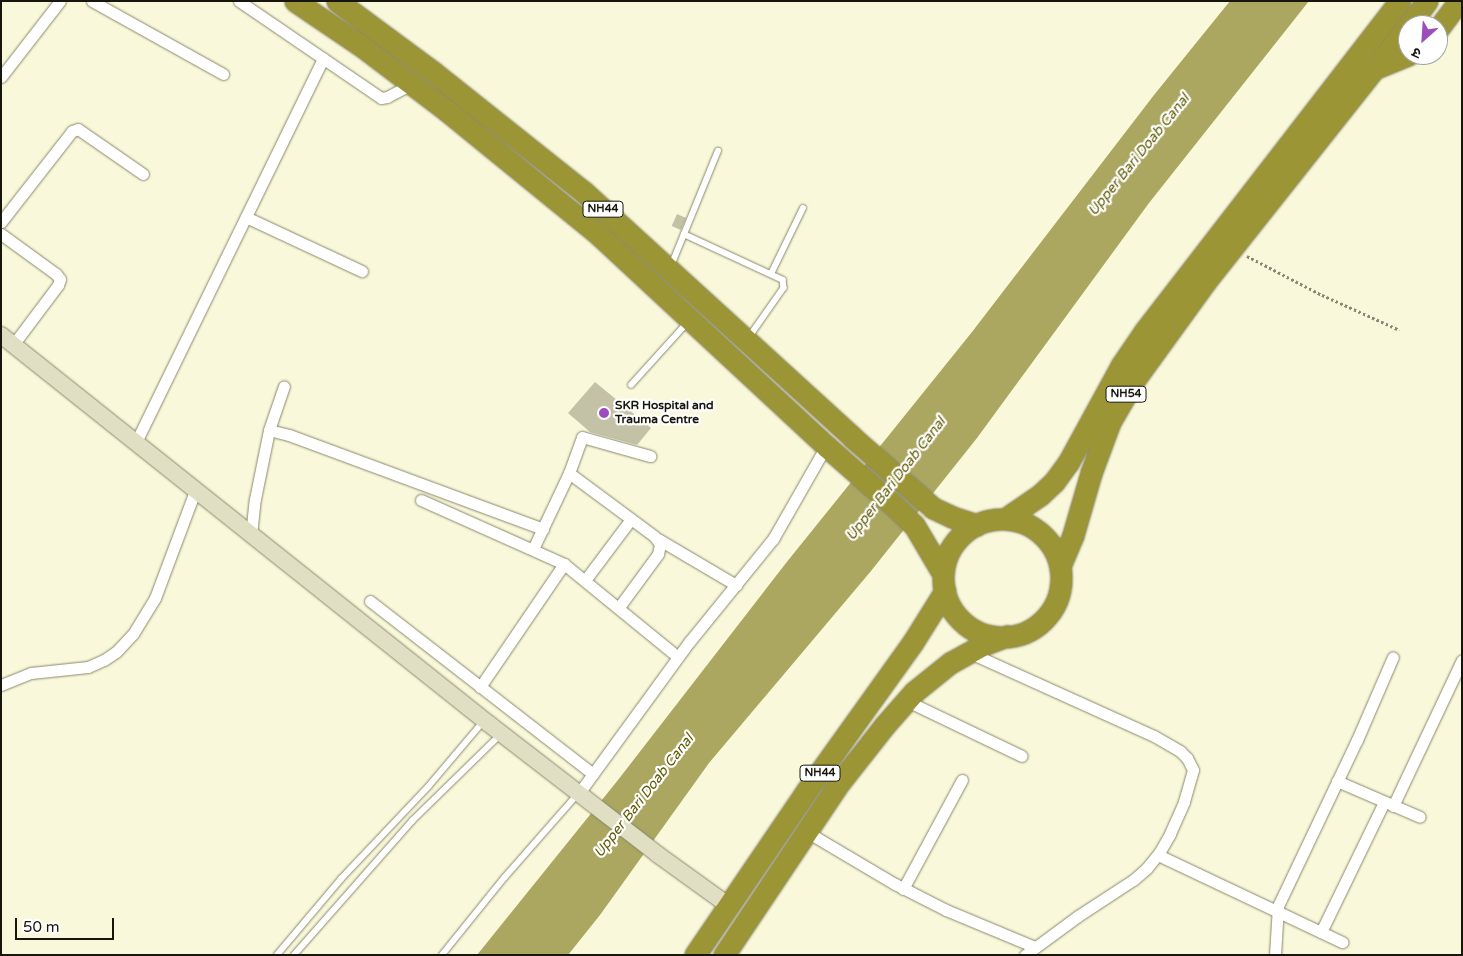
<!DOCTYPE html>
<meta charset="utf-8">
<style>
body{margin:0}
#map{position:relative;width:1463px;height:956px;overflow:hidden;background:#f9f8da;font-family:"Varela Round","Noto Sans Devanagari",sans-serif}
div>[style]{position:absolute}
[style*='--x']{left:calc(var(--x)*1px);top:calc(var(--y)*1px);width:calc(var(--w)*1px);rotate:calc(var(--a)*1deg)}
.water>*{inset:0;background:#aba761}
.building>*{inset:0;background:#c3c2a6;transform-origin:0 0}
.path>*{height:2.5px;margin-top:-1.25px;transform-origin:0;background:repeating-linear-gradient(90deg,#878773 0 2.5px,transparent 0 5px)}
.roads{filter:drop-shadow(0 0 1px #89886d) drop-shadow(0 0 1px #89886d)}
.lane>*{height:5.5px;margin:-2.75px;padding:0 2.75px;transform-origin:2.75px;border-radius:2.75px;background:#fff}
.street>*{height:11px;margin:-5.5px;padding:0 5.5px;transform-origin:5.5px;border-radius:5.5px;background:#fff}
.secondary>*{height:16px;margin:-8px;padding:0 8px;transform-origin:8px;border-radius:8px;background:#e1dfc3}
.highway>*{height:21px;margin:-10.5px;padding:0 10.5px;transform-origin:10.5px;border-radius:10.5px;background:#9c9536}
.highway>.ring{margin:-10.5px;padding:0;box-sizing:content-box;background:none;border:21px solid #9c9536;border-radius:50%}
.dots>*{width:14px;height:14px;translate:-50% -50%;box-sizing:border-box;border:2px solid #fff;border-radius:50%}
span{translate:-50% -50%;white-space:nowrap;text-align:center;line-height:1.15;-webkit-text-stroke:4.5px #fff;paint-order:stroke}
.shield-label span{padding:1px 4px;background:#fff;border:1px solid;border-radius:4px;-webkit-text-stroke-width:0}
.shield-label{font-size:11px;color:#16160c;font-weight:700}
.poi-label{font-size:12px;color:#16160c;font-weight:700}
.left{translate:0 -50%;text-align:left}
.water-label{font-size:14px;color:#5e5900;font-style:italic}
.frame{position:absolute;inset:0;border:2px solid #16160c;pointer-events:none}
.north{position:absolute;left:1398px;top:15px;width:50px;height:50px;box-sizing:border-box;background:#fff;border:1px solid #a2a29e;border-radius:50%;rotate:206deg;font-size:14px;font-weight:700;line-height:20px;text-align:center;color:#16160c}
.north::after{content:'';display:block;margin:auto;width:18px;height:22px;background:#9d4cbc;clip-path:polygon(50% 0,100% 100%,50% 72%,0 100%)}
.scale{position:absolute;left:15px;top:918px;width:99px;height:22px;box-sizing:border-box;border:2px solid #16160c;border-top:0;padding-left:6px;font-size:15px;line-height:18px;white-space:nowrap;color:#16160c;-webkit-text-stroke:4px #fff;paint-order:stroke}
</style>
<div id="map">
<div class="water">
<div style="clip-path:polygon(1230px 1px,1309px 1px,1149px 203px,977px 438px,871px 571px,709px 763px,600px 915px,568px 955px,477px 955px,618px 780px,786px 563px,972px 332px,1154px 95px)"></div>
</div>
<div class="building">
<div style="left:677px;top:214px;width:10px;height:13px;rotate:24deg"></div>
<div style="clip-path:polygon(595px 382px,651px 428px,637px 445px,590px 432px,568px 413px)"></div>
</div>
<div class="path">
<div style="--x:1247;--y:256;--w:85;--a:27.5"></div>
<div style="--x:1322;--y:295;--w:85;--a:24.2"></div>
</div>
<div class="roads">
<div class="lane">
<div style="--x:684;--y:234;--w:109;--a:24.9"></div>
<div style="--x:783;--y:280;--w:8;--a:83"></div>
<div style="--x:784;--y:288;--w:61;--a:125"></div>
<div style="--x:671;--y:266;--w:124;--a:-67.8"></div>
<div style="--x:771;--y:274;--w:73;--a:-64.1"></div>
<div style="--x:631;--y:385;--w:84;--a:-47.9"></div>
<div style="--x:277;--y:955;--w:99;--a:-49.9"></div>
<div style="--x:341;--y:879;--w:127;--a:-46.6"></div>
<div style="--x:428;--y:787;--w:85;--a:-49.8"></div>
<div style="--x:294;--y:955;--w:179;--a:-48.6"></div>
<div style="--x:412;--y:821;--w:123;--a:-44.3"></div>
<div style="--x:442;--y:955;--w:100;--a:-51.1"></div>
<div style="--x:505;--y:877;--w:111;--a:-48.7"></div>
</div>
<div class="street">
<div style="--x:92;--y:1;--w:150;--a:29.1"></div>
<div style="--x:239;--y:1;--w:172;--a:34.3"></div>
<div style="--x:381;--y:98;--w:6;--a:-9"></div>
<div style="--x:387;--y:97;--w:27;--a:-28"></div>
<div style="--x:1;--y:77;--w:96;--a:-52.2"></div>
<div style="--x:246;--y:217;--w:128;--a:25"></div>
<div style="--x:1;--y:222;--w:115;--a:-52"></div>
<div style="--x:72;--y:131;--w:6;--a:-18"></div>
<div style="--x:78;--y:129;--w:79;--a:34.7"></div>
<div style="--x:1;--y:234;--w:68;--a:36"></div>
<div style="--x:56;--y:274;--w:6;--a:51"></div>
<div style="--x:60;--y:279;--w:6;--a:108"></div>
<div style="--x:58;--y:285;--w:75;--a:126.9"></div>
<div style="--x:269;--y:430;--w:46;--a:-71.2"></div>
<div style="--x:136;--y:442;--w:427;--a:-64"></div>
<div style="--x:569;--y:473;--w:38;--a:-70"></div>
<div style="--x:582;--y:437;--w:71;--a:15.6"></div>
<div style="--x:421;--y:500;--w:157;--a:24.1"></div>
<div style="--x:564;--y:564;--w:147;--a:39.2"></div>
<div style="--x:251;--y:535;--w:36;--a:-84"></div>
<div style="--x:255;--y:499;--w:70;--a:-78.5"></div>
<div style="--x:269;--y:430;--w:21;--a:14"></div>
<div style="--x:289;--y:435;--w:271;--a:20.3"></div>
<div style="--x:658;--y:539;--w:91;--a:30.5"></div>
<div style="--x:533;--y:549;--w:84;--a:-64.7"></div>
<div style="--x:569;--y:473;--w:106;--a:36.5"></div>
<div style="--x:654;--y:536;--w:10;--a:53"></div>
<div style="--x:660;--y:544;--w:10;--a:101"></div>
<div style="--x:658;--y:554;--w:66;--a:126.3"></div>
<div style="--x:586;--y:579;--w:75;--a:-53.1"></div>
<div style="--x:370;--y:601;--w:282;--a:37.8"></div>
<div style="--x:968;--y:652;--w:204;--a:24.3"></div>
<div style="--x:1154;--y:736;--w:30;--a:30"></div>
<div style="--x:1180;--y:751;--w:10;--a:45"></div>
<div style="--x:1187;--y:758;--w:13;--a:63"></div>
<div style="--x:1193;--y:770;--w:33;--a:106"></div>
<div style="--x:1184;--y:802;--w:35;--a:114"></div>
<div style="--x:1170;--y:834;--w:22;--a:120"></div>
<div style="--x:1159;--y:853;--w:19;--a:129"></div>
<div style="--x:1147;--y:868;--w:18;--a:139"></div>
<div style="--x:1133;--y:880;--w:66;--a:146.8"></div>
<div style="--x:1078;--y:916;--w:66;--a:143.7"></div>
<div style="--x:1;--y:685;--w:32;--a:-22"></div>
<div style="--x:31;--y:673;--w:57;--a:-6"></div>
<div style="--x:88;--y:667;--w:17;--a:-24"></div>
<div style="--x:104;--y:660;--w:14;--a:-34"></div>
<div style="--x:116;--y:652;--w:25;--a:-47"></div>
<div style="--x:133;--y:634;--w:42;--a:-58.6"></div>
<div style="--x:155;--y:598;--w:114;--a:-69.5"></div>
<div style="--x:480;--y:687;--w:149;--a:-55.7"></div>
<div style="--x:907;--y:701;--w:127;--a:25.6"></div>
<div style="--x:1337;--y:781;--w:90;--a:23.4"></div>
<div style="--x:579;--y:793;--w:188;--a:-53.9"></div>
<div style="--x:690;--y:641;--w:132;--a:-50.9"></div>
<div style="--x:773;--y:539;--w:107;--a:-60.3"></div>
<div style="--x:1393;--y:806;--w:161;--a:-64.7"></div>
<div style="--x:807;--y:832;--w:102;--a:30.6"></div>
<div style="--x:895;--y:884;--w:57;--a:27"></div>
<div style="--x:946;--y:910;--w:96;--a:22.6"></div>
<div style="--x:1158;--y:855;--w:204;--a:25.3"></div>
<div style="--x:903;--y:889;--w:124;--a:-61.6"></div>
<div style="--x:1321;--y:932;--w:144;--a:-64.1"></div>
<div style="--x:1275;--y:955;--w:49;--a:-86.5"></div>
<div style="--x:1278;--y:906;--w:184;--a:-64.6"></div>
<div style="--x:1357;--y:740;--w:90;--a:-66.6"></div>
</div>
<div class="secondary">
<div style="--x:1;--y:335;--w:624;--a:38.56"></div>
<div style="--x:489;--y:724;--w:212;--a:37.7"></div>
<div style="--x:657;--y:854;--w:89;--a:35.8"></div>
</div>
<div class="highway">
<div style="--x:295;--y:1;--w:78;--a:34.1"></div>
<div style="--x:360;--y:45;--w:108;--a:37.1"></div>
<div style="--x:446;--y:110;--w:198;--a:39.2"></div>
<div style="--x:599;--y:235;--w:310;--a:42.9"></div>
<div style="--x:826;--y:446;--w:89;--a:41.4"></div>
<div style="--x:893;--y:505;--w:29;--a:44"></div>
<div style="--x:914;--y:525;--w:57;--a:59.4"></div>
<div style="--x:337;--y:1;--w:119;--a:36.5"></div>
<div style="--x:433;--y:72;--w:193;--a:38.5"></div>
<div style="--x:584;--y:192;--w:363;--a:42.4"></div>
<div style="--x:852;--y:437;--w:108;--a:41.2"></div>
<div style="--x:933;--y:508;--w:21;--a:25"></div>
<div style="--x:952;--y:517;--w:26;--a:18"></div>
<div style="--x:1409;--y:25;--w:30;--a:-53"></div>
<div style="--x:1438;--y:29;--w:35;--a:-53"></div>
<div style="--x:1376;--y:68;--w:35;--a:-22"></div>
<div style="--x:1005;--y:519;--w:42;--a:-34.4"></div>
<div style="--x:1040;--y:495;--w:19;--a:-43"></div>
<div style="--x:1054;--y:482;--w:24;--a:-54"></div>
<div style="--x:1068;--y:463;--w:111;--a:-61.3"></div>
<div style="--x:1121;--y:366;--w:41;--a:-55.9"></div>
<div style="--x:1144;--y:332;--w:418;--a:-52.3"></div>
<div class="ring" style="left:943px;top:519px;width:97px;height:97px"></div>
<div style="--x:1060;--y:566;--w:34;--a:-67"></div>
<div style="--x:1073;--y:535;--w:65;--a:-73.8"></div>
<div style="--x:1091;--y:473;--w:54;--a:-69.6"></div>
<div style="--x:1110;--y:422;--w:50;--a:-59.8"></div>
<div style="--x:1135;--y:379;--w:121;--a:-54.1"></div>
<div style="--x:1206;--y:281;--w:325;--a:-51.6"></div>
<div style="--x:695;--y:955;--w:199;--a:-55.8"></div>
<div style="--x:807;--y:790;--w:182;--a:-54.4"></div>
<div style="--x:913;--y:642;--w:60;--a:-57.9"></div>
<div style="--x:724;--y:955;--w:208;--a:-56.2"></div>
<div style="--x:840;--y:782;--w:71;--a:-51.8"></div>
<div style="--x:884;--y:726;--w:45;--a:-48.6"></div>
<div style="--x:914;--y:692;--w:46;--a:-38.9"></div>
<div style="--x:950;--y:663;--w:38;--a:-29"></div>
<div style="--x:983;--y:645;--w:26;--a:-21"></div>
</div>
</div>
<div class="dots">
<div style="left:604px;top:413px;background:#9d4cbc"></div>
</div>
<div class="shield-label">
<span style="left:603px;top:209px">NH44</span>
<span style="left:1126px;top:394px">NH54</span>
<span style="left:820px;top:773px">NH44</span>
</div>
<div class="poi-label">
<span class="left" style="left:615px;top:413px">SKR Hospital and<br>Trauma Centre</span>
</div>
<div class="water-label">
<span style="left:1139px;top:155px;rotate:-51deg">Upper Bari Doab Canal</span>
<span style="left:896px;top:479px;rotate:-52deg">Upper Bari Doab Canal</span>
<span style="left:644px;top:796px;rotate:-52deg">Upper Bari Doab Canal</span>
</div>
<div class="frame"></div>
<div class="north">उ</div>
<div class="scale">50 m</div>
</div>
